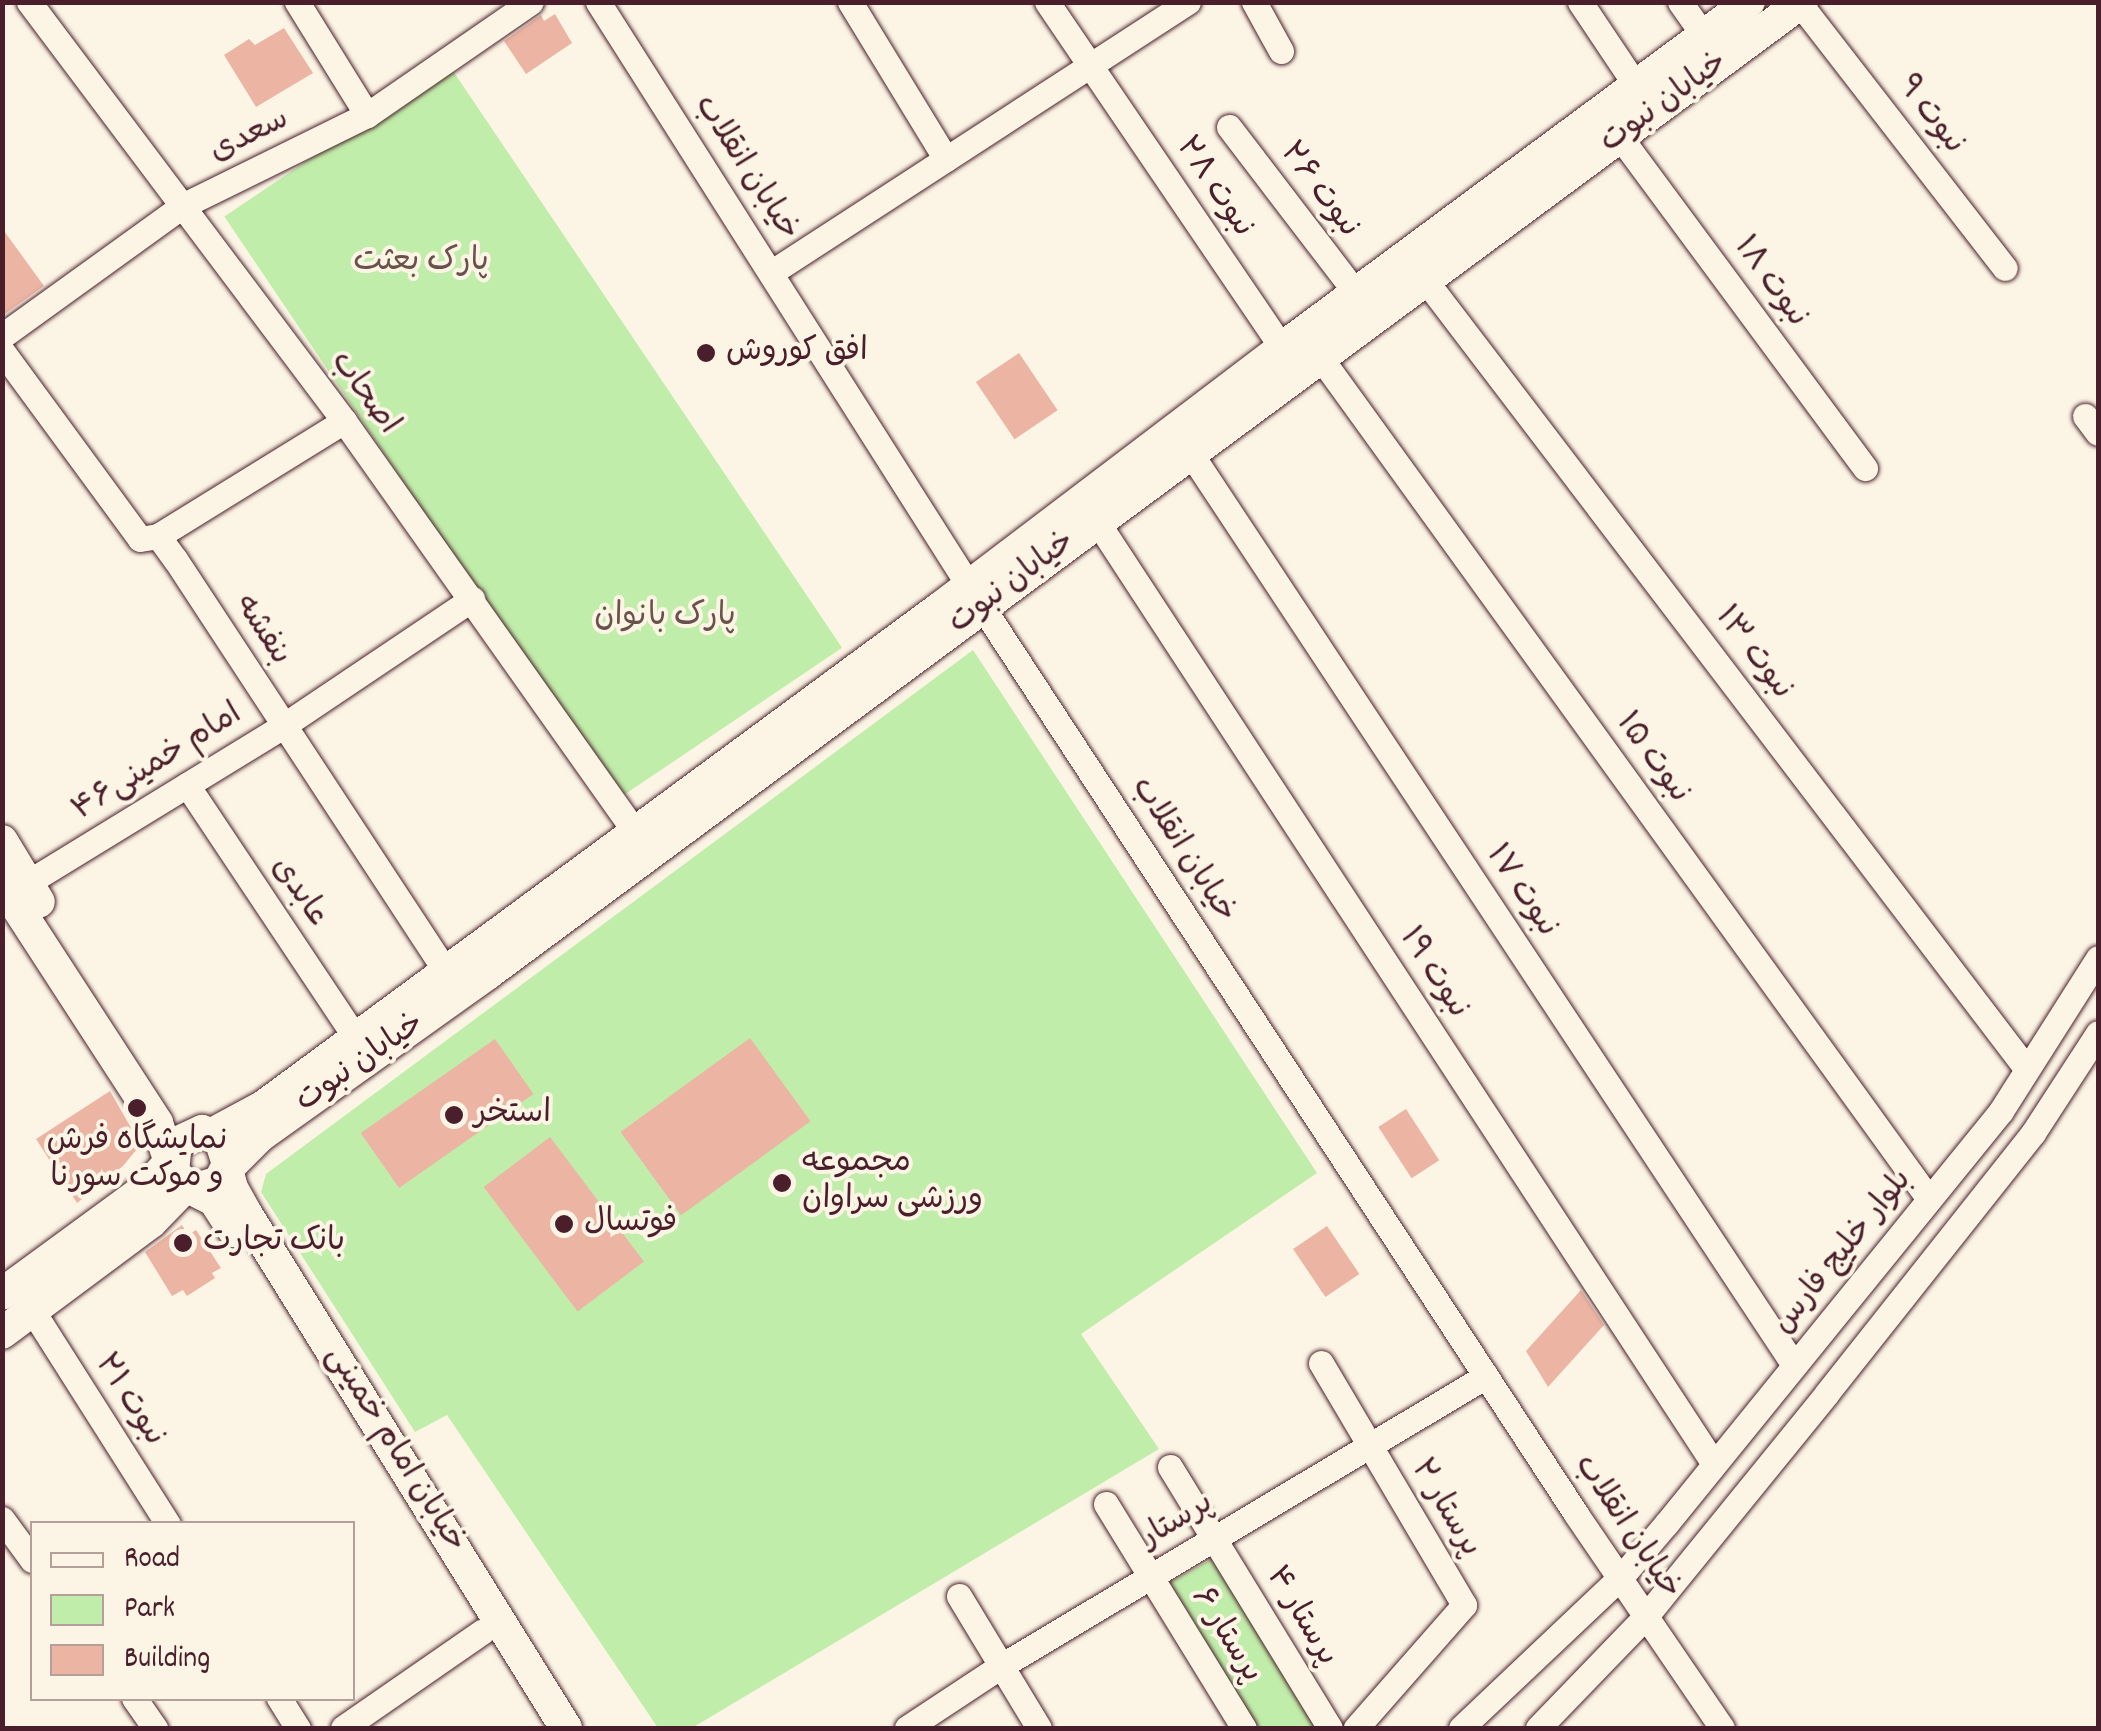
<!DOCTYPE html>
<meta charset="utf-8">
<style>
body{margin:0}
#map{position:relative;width:2101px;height:1731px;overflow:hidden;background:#fcf5e5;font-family:Dekko,"Playpen Sans Arabic",sans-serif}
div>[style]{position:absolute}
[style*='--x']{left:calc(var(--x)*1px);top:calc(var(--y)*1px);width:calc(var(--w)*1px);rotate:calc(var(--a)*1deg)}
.green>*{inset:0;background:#c1edaa;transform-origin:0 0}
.building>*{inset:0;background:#ecb4a3;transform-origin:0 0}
.roads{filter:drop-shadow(0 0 2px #4a1f2b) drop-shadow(0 0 2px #4a1f2b)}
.minor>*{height:25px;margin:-12.5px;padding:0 12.5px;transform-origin:12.5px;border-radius:12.5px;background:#fcf5e5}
.major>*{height:32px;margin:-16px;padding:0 16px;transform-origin:16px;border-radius:16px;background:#fcf5e5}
.dots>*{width:28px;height:28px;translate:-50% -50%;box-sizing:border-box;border:5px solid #fcf5e5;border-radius:50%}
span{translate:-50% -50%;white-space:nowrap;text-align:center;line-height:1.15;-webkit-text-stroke:8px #fcf5e5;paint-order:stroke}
.street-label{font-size:32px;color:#4a1f2b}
.park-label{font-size:32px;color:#68524b}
.poi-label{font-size:32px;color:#4a1f2b}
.left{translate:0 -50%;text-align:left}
.frame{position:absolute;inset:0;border:5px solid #4a1f2b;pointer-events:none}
.legend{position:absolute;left:30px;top:1521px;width:325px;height:180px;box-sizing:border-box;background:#fcf5e5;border:2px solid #b59f9b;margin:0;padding:12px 18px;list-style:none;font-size:30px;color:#4a1f2b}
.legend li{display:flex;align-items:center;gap:20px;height:50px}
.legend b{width:50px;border:2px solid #b59f9b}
</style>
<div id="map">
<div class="green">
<div style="left:449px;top:65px;width:703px;height:271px;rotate:56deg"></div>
<div style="clip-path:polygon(973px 650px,1317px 1173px,1081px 1334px,1159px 1449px,692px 1728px,658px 1728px,447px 1415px,415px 1432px,261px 1192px,266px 1174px)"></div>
<div style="clip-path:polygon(1215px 1557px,1318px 1728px,1255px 1728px,1166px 1585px)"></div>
</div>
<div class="building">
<div style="clip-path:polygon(555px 14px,572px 43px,526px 74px,504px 41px,541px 15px,544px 21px)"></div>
<div style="clip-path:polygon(284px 28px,313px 73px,256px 107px,224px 55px,249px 39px,255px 45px)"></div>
<div style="clip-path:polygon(2px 228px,44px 286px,2px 316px)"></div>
<div style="left:1019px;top:353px;width:69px;height:52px;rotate:56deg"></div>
<div style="left:750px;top:1038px;width:103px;height:160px;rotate:54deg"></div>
<div style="left:495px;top:1039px;width:67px;height:164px;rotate:55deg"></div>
<div style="clip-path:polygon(110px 1091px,138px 1140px,137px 1149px,123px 1166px,77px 1203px,36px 1139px)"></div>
<div style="left:1406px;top:1109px;width:61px;height:33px;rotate:57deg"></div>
<div style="left:550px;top:1137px;width:156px;height:83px;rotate:53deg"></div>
<div style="clip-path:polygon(182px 1225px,188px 1235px,196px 1230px,221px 1268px,212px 1273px,215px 1278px,187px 1296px,183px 1290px,172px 1296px,145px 1252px)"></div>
<div style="left:1327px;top:1226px;width:58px;height:41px;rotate:56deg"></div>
<div style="clip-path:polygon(1581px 1290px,1604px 1325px,1548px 1387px,1526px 1351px)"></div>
</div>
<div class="roads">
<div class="minor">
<div style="--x:29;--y:2;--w:524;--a:53.06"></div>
<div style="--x:344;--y:421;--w:504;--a:54.7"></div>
<div style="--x:297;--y:2;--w:133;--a:58.2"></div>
<div style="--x:598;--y:2;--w:718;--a:57.57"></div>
<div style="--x:983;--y:608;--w:1083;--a:56.79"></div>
<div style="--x:1576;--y:1514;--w:259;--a:55.7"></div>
<div style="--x:850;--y:2;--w:184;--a:58.6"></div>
<div style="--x:1047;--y:2;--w:418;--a:55.8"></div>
<div style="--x:1254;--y:2;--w:56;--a:61.1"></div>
<div style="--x:1580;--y:2;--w:102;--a:56.2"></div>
<div style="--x:1680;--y:2;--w:42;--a:54.8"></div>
<div style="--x:1800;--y:4;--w:334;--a:52.2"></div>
<div style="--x:1229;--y:127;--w:209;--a:52.6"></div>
<div style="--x:1620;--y:137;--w:412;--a:53.5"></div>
<div style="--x:772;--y:272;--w:496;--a:-33"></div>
<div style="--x:1426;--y:281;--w:990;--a:52.68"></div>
<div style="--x:2;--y:336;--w:222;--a:-35.8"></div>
<div style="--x:182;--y:206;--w:206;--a:-26.2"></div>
<div style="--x:367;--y:115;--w:199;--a:-34.6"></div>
<div style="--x:2;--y:351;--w:233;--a:53.7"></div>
<div style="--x:140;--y:539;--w:18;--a:-9"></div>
<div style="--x:158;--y:536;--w:29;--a:54"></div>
<div style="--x:175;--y:559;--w:493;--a:56.7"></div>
<div style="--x:1320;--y:357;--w:1039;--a:54.12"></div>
<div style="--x:2085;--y:416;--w:21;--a:53"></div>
<div style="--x:1191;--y:454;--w:1092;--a:56.5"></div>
<div style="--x:1096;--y:520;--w:1128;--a:56.79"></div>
<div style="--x:158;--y:536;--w:219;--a:-31.7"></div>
<div style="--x:187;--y:785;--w:304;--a:56.3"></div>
<div style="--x:27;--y:883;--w:300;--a:-31.5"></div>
<div style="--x:283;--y:726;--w:228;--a:-33.9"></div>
<div style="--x:34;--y:1313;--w:250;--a:57.6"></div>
<div style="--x:1321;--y:1363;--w:281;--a:59.4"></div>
<div style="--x:1464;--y:1605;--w:164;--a:131.3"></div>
<div style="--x:1170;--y:1467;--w:306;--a:58.5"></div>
<div style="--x:1106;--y:1504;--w:263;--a:58.4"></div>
<div style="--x:2;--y:1519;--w:51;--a:53.8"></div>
<div style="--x:959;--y:1596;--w:154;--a:58.8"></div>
<div style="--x:134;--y:1698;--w:37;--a:55"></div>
<div style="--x:279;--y:1698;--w:36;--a:58"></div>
<div style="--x:343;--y:1728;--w:170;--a:-34.7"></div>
<div style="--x:907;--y:1728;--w:113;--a:-33.4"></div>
<div style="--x:1001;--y:1666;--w:565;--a:-30.88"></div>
<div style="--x:1461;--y:1728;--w:221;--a:-43.4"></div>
<div style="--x:1622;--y:1576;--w:68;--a:-49.8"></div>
<div style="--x:1666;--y:1524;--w:532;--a:-50.95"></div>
<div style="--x:2001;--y:1111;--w:181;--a:-57.6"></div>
<div style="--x:1538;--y:1728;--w:156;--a:-46"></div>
<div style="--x:1646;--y:1616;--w:287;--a:-50.9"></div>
<div style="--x:1827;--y:1393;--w:332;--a:-51.6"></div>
<div style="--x:2033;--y:1133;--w:119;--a:-57"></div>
</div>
<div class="major">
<div style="--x:2;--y:841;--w:71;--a:58.8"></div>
<div style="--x:2;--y:884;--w:285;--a:57"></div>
<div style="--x:157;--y:1123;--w:41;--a:71.6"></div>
<div style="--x:170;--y:1162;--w:38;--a:133"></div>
<div style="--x:144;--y:1190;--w:176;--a:143.8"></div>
<div style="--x:212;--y:1134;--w:59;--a:-28.3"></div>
<div style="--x:264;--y:1106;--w:840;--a:-36.38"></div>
<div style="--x:940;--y:608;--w:430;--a:-37.2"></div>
<div style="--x:1282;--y:348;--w:581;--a:-36.53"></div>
<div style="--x:196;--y:1189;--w:24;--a:-17"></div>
<div style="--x:219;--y:1182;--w:20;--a:-63"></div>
<div style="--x:228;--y:1164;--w:25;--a:-108"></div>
<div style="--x:220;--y:1140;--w:20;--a:-153"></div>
<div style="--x:202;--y:1131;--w:29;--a:155"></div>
<div style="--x:176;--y:1143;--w:28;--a:96"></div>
<div style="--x:173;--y:1171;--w:20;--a:49"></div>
<div style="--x:186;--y:1186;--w:31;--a:27"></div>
<div style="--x:214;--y:1200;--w:37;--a:57"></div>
<div style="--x:2;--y:1333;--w:186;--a:-36.7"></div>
<div style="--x:151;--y:1222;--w:50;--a:-45.8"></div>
<div style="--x:566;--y:1728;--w:604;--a:-121.87"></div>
<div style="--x:247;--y:1215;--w:31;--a:-119"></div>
<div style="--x:232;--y:1188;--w:20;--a:-105"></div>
<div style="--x:227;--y:1169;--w:47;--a:-45"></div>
<div style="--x:260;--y:1136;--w:279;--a:-35.5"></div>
<div style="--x:487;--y:974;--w:1635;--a:-36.47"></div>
</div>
</div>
<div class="dots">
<div style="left:706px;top:353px;background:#4a1f2b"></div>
<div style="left:137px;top:1108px;background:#4a1f2b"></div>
<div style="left:454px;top:1115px;background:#4a1f2b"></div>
<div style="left:782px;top:1183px;background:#4a1f2b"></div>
<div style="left:564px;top:1224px;background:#4a1f2b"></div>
<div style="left:183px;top:1243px;background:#4a1f2b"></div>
</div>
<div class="street-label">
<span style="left:1665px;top:104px;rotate:-36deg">خیابان نبوت</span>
<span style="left:1929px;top:116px;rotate:52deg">نبوت ۹</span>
<span style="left:250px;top:137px;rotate:-26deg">سعدی</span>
<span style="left:745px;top:169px;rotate:57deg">خیابان انقلاب</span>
<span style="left:1213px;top:188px;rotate:56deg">نبوت ۲۸</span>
<span style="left:1318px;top:191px;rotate:53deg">نبوت ۲۶</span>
<span style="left:1769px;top:283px;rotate:54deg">نبوت ۱۸</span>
<span style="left:363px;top:394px;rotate:54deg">اصحاب</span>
<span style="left:1013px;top:584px;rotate:-37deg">خیابان نبوت</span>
<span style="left:261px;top:631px;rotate:57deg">بنفشه</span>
<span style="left:1752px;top:654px;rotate:53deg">نبوت ۱۳</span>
<span style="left:1651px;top:759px;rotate:54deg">نبوت ۱۵</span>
<span style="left:158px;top:764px;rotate:-32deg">امام خمینی۴۶</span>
<span style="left:1182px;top:851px;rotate:57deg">خیابان انقلاب</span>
<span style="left:1520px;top:892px;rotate:56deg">نبوت ۱۷</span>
<span style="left:298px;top:893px;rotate:56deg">عابدی</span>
<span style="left:1432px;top:974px;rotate:57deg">نبوت ۱۹</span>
<span style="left:361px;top:1064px;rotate:-35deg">خیابان نبوت</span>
<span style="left:1844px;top:1253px;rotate:-51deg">بلوار خلیج فارس</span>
<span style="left:128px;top:1401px;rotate:57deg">نبوت ۲۱</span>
<span style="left:394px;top:1450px;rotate:58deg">خیابان امام خمینی</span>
<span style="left:1444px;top:1509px;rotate:59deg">پرستار ۲</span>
<span style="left:1178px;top:1522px;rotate:-31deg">پرستار</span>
<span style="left:1626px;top:1528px;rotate:56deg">خیابان انقلاب</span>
<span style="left:1300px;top:1617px;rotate:59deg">پرستار ۴</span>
<span style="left:1225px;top:1636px;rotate:58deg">پرستار ۶</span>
</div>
<div class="park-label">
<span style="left:421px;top:263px">پارک بعثت</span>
<span style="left:665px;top:618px">پارک بانوان</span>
</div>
<div class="poi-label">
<span class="left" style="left:726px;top:353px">افق کوروش</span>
<span class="left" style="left:474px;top:1115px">استخر</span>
<span style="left:137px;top:1161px">نمایشگاه فرش<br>و موکت سورنا</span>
<span class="left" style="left:802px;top:1183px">مجموعه<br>ورزشی سراوان</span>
<span class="left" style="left:584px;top:1224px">فوتسال</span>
<span class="left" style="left:203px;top:1243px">بانک تجارت</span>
</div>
<div class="frame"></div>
<ul class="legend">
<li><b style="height:12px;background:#fcf5e5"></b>Road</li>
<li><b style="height:28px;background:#c1edaa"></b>Park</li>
<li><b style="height:28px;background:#ecb4a3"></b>Building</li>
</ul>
</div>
